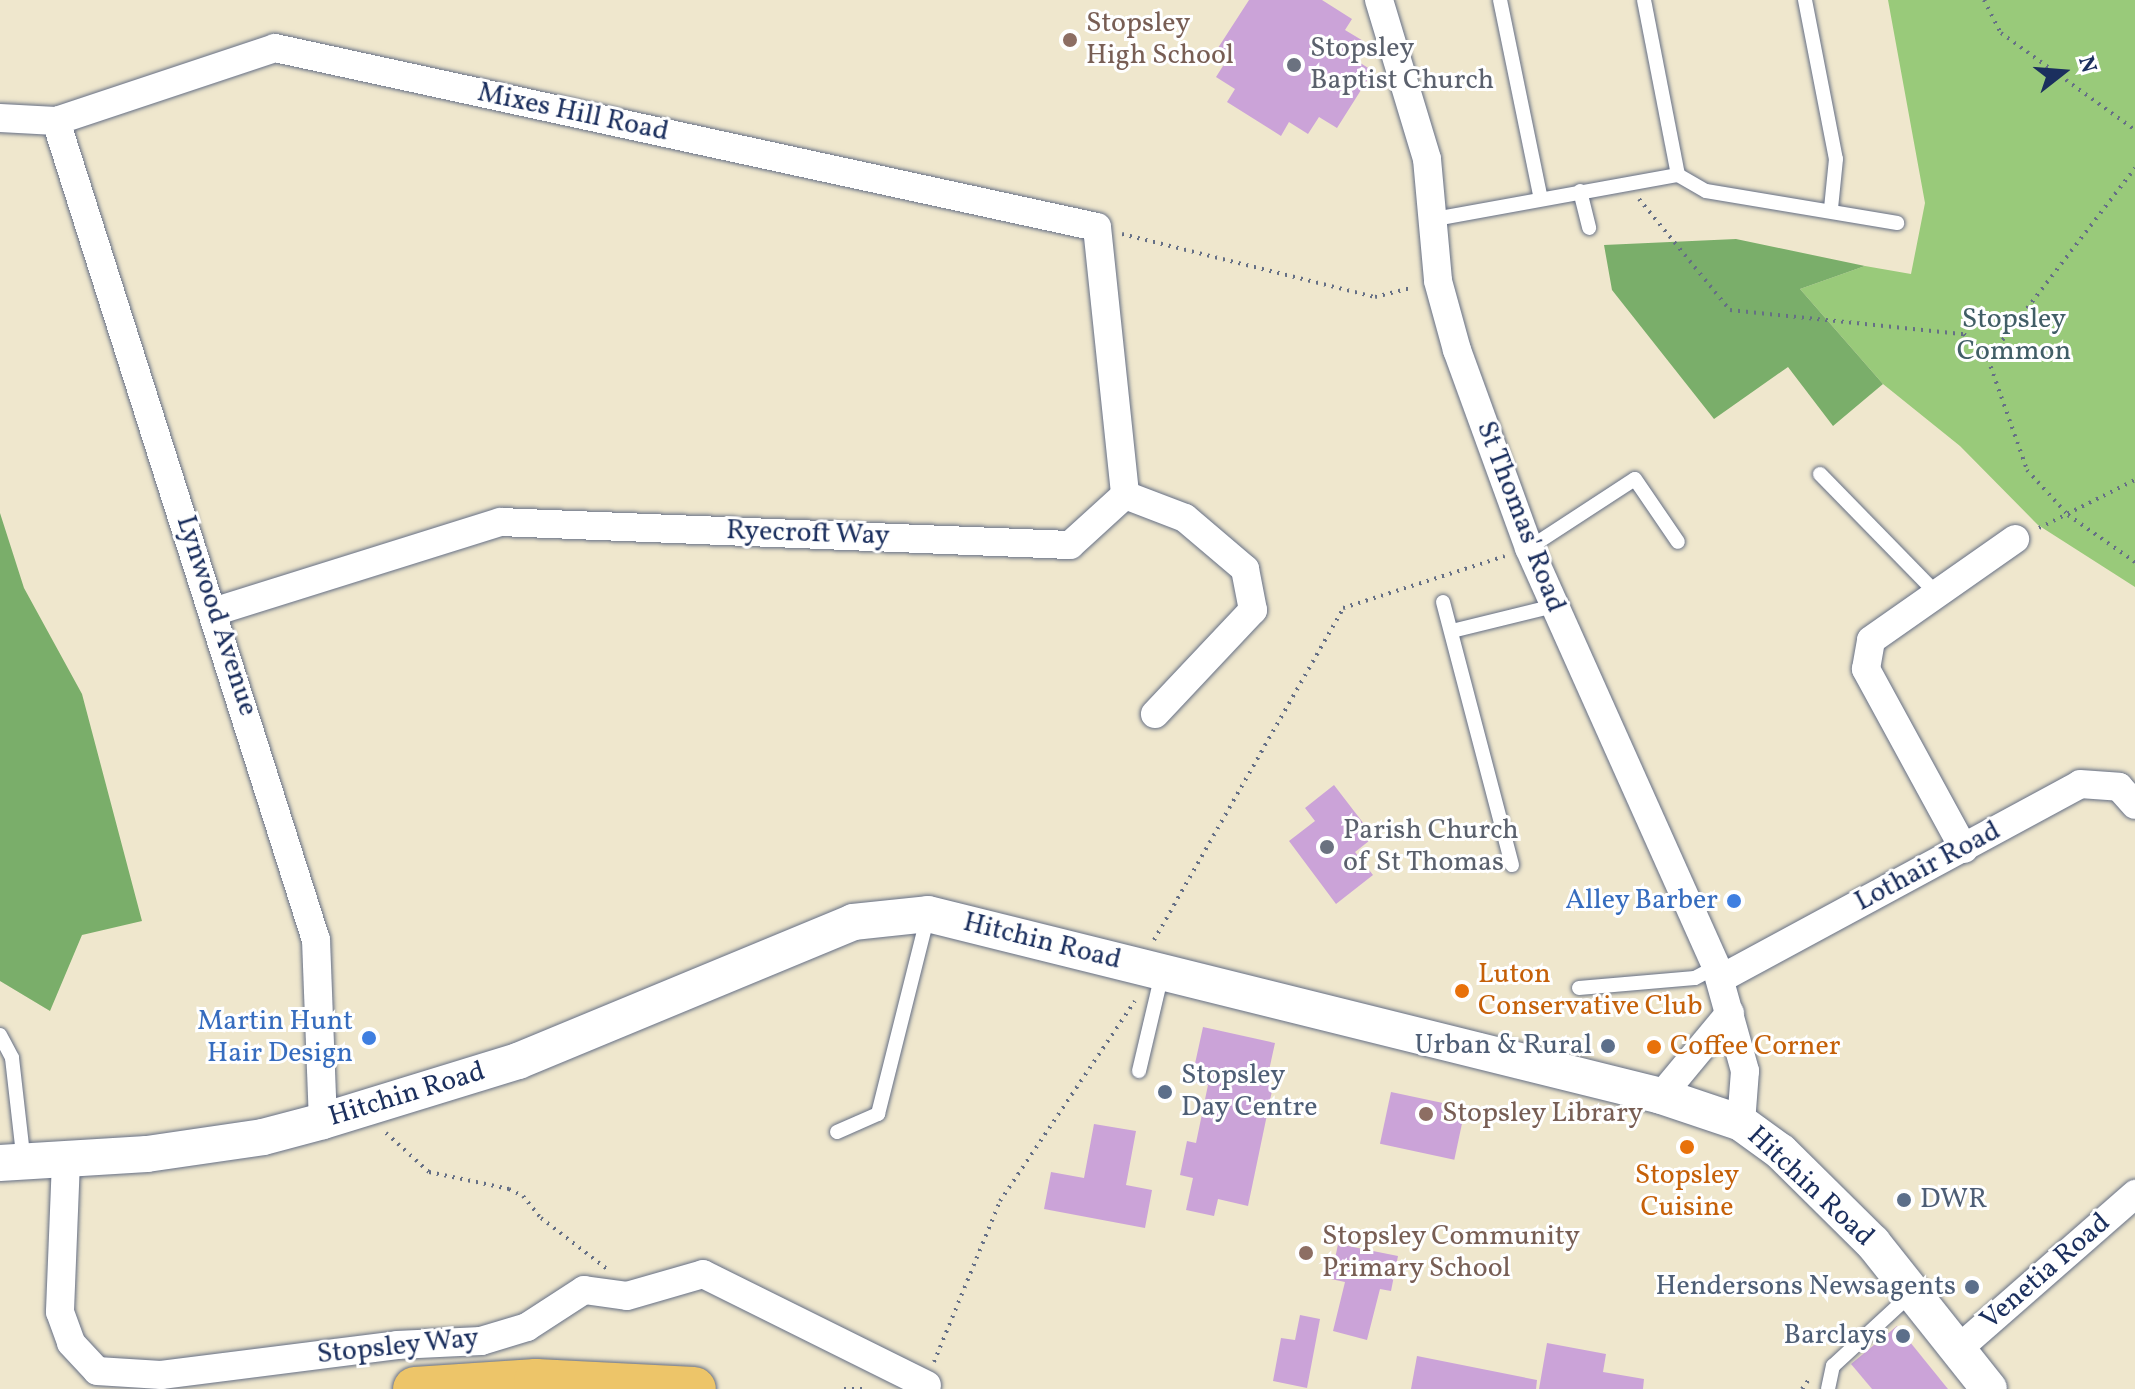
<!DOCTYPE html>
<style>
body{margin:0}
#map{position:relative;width:2135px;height:1389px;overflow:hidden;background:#efe7cd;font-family:Vollkorn,serif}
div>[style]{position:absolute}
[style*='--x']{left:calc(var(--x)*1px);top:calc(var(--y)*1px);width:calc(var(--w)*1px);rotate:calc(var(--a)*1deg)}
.green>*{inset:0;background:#99ca7a}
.forest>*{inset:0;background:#7aae6a}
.building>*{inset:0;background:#cba3d8;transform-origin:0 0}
.path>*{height:4px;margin-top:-2px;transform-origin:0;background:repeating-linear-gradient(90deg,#656f85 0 2px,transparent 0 8px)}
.roads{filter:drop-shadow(0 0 2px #656f85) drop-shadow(0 0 2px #656f85)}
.service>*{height:14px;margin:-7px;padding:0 7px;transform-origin:7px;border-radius:7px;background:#fff}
.minor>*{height:28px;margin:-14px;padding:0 14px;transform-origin:14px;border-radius:14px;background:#fff}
.tertiary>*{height:36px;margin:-18px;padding:0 18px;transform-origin:18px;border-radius:18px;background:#fff}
.primary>*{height:44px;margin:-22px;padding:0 22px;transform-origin:22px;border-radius:22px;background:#edc569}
.dots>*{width:22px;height:22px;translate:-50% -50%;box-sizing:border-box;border:4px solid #fff;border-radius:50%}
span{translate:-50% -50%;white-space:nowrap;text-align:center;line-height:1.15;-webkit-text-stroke:6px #fff;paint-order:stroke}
.education-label{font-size:28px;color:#785e54}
.left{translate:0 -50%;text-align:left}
.worship-label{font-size:28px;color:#5b616d}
.street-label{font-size:28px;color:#1b2f5e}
.park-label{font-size:28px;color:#415e66}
.shop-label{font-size:28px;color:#366cbe}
.right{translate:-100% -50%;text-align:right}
.food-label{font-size:28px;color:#c56008}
.service-label{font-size:28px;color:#4e5e75}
.north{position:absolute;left:2023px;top:32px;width:80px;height:80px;-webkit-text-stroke:6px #fff;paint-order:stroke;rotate:73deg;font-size:22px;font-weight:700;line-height:32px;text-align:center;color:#1b2f5e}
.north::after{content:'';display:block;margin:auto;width:28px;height:36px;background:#1b2f5e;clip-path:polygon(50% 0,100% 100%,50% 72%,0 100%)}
</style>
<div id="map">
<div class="green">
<div style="clip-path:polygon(1888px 0,2135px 0,2135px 587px,2038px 525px,1960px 446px,1883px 384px,1800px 289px,1865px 266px,1911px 274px,1925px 203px)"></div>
</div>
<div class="forest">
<div style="clip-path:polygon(1736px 239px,1865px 266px,1800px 289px,1883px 384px,1833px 426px,1788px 367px,1714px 419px,1612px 290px,1604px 245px)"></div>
<div style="clip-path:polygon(0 513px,24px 588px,82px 694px,142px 921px,82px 935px,50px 1011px,0 981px)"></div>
</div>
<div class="building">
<div style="clip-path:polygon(1249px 0,1322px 0,1352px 19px,1345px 30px,1365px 42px,1354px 59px,1373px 71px,1337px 128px,1319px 117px,1308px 134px,1289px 122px,1281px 136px,1227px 102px,1235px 89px,1216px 77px,1228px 58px,1216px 51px)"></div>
<div style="clip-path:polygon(1334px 785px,1374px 837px,1355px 852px,1373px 875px,1336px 904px,1289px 841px,1315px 821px,1305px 808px)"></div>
<div style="clip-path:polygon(1203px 1027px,1275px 1043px,1266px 1084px,1273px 1086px,1248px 1206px,1218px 1199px,1214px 1216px,1186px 1210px,1193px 1178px,1180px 1175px,1187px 1141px,1196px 1143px,1208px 1085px,1191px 1082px)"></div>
<div style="left:1391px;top:1092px;width:76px;height:53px;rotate:12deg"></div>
<div style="clip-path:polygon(1094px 1124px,1136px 1131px,1126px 1185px,1152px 1190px,1145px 1228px,1044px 1209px,1051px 1172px,1084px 1178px)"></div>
<div style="clip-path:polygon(1338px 1244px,1398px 1256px,1391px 1291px,1380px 1289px,1367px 1340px,1333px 1331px,1345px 1282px,1331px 1279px)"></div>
<div style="clip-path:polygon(1300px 1315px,1320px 1319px,1307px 1388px,1273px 1381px,1281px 1338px,1295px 1340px)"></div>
<div style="clip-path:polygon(1897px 1326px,1948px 1389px,1872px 1389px,1851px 1364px)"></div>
<div style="clip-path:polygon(1547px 1343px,1606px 1354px,1603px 1372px,1644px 1379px,1643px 1389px,1539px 1389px)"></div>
<div style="clip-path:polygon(1417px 1356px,1537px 1380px,1536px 1389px,1411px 1389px)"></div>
</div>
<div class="path">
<div style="--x:1984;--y:0;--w:37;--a:63"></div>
<div style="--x:2001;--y:33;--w:165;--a:35.9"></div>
<div style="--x:1639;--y:199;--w:144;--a:50.7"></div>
<div style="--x:1730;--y:310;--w:235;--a:5.9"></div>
<div style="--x:1964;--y:334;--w:35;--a:46"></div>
<div style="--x:1988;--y:359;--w:118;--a:70.6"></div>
<div style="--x:2027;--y:470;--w:61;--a:47.7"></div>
<div style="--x:2068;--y:515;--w:82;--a:35"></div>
<div style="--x:1122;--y:234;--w:261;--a:14"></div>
<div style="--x:1375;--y:297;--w:38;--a:-14"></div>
<div style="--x:1988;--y:359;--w:241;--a:-52.4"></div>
<div style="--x:2039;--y:528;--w:107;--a:-26.6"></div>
<div style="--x:1154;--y:940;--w:382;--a:-60.3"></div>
<div style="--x:1343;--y:608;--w:170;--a:-17.8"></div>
<div style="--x:386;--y:1133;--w:58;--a:42.2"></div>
<div style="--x:429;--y:1172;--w:82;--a:12"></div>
<div style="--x:509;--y:1189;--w:16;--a:27"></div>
<div style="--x:523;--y:1196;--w:28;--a:51"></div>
<div style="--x:541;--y:1218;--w:83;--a:37.7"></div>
<div style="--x:934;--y:1362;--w:174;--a:-67.7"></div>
<div style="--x:1000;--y:1201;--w:241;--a:-56"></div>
<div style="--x:844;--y:1389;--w:21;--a:0"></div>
<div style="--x:1802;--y:1389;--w:14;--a:-54"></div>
</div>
<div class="roads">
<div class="service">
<div style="--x:1500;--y:0;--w:203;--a:78.4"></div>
<div style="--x:1644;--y:0;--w:178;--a:79"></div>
<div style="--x:1805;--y:0;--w:162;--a:79"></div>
<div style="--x:1836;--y:159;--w:49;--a:95.8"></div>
<div style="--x:1580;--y:191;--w:38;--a:76"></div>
<div style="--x:1435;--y:219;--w:247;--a:-10.3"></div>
<div style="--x:1678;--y:175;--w:32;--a:30"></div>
<div style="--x:1706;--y:191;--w:194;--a:9.5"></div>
<div style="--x:1820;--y:474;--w:163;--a:45.7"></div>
<div style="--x:1529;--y:548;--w:126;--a:-33.1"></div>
<div style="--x:1635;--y:479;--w:76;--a:55.7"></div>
<div style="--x:1443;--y:602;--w:272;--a:75.3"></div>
<div style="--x:1452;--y:631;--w:105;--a:-13.8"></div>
<div style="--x:1579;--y:988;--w:116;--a:-4.9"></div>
<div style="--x:1695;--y:978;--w:24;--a:-28"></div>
<div style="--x:0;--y:1035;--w:26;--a:62"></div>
<div style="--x:12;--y:1058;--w:106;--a:83.5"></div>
<div style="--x:1139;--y:1071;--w:100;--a:-76.7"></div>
<div style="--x:837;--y:1132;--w:45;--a:-23.7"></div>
<div style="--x:878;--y:1114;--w:205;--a:-75.9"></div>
<div style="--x:1828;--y:1389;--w:24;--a:-78"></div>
<div style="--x:1833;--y:1366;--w:108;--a:-42.7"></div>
</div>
<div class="minor">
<div style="--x:1379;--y:0;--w:166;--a:73.2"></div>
<div style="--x:1427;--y:159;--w:122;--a:84.8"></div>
<div style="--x:1438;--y:281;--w:72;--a:74.6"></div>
<div style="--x:1457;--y:350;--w:211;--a:70"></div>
<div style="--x:1529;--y:548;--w:459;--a:65.9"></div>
<div style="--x:1716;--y:967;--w:108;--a:74.4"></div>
<div style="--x:1745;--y:1071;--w:52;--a:94.4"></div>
<div style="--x:0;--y:118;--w:56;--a:3.1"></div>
<div style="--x:56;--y:121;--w:231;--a:-18.4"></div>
<div style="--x:275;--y:48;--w:841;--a:12.29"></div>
<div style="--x:1097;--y:227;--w:269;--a:84"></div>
<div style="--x:1125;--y:495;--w:74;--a:137.7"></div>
<div style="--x:1070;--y:545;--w:570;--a:-177.69"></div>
<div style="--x:500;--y:522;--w:298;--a:162.6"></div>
<div style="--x:56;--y:121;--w:859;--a:72.39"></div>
<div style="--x:316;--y:940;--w:181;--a:87.8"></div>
<div style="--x:1125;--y:495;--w:64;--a:21"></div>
<div style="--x:1185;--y:518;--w:79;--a:40.4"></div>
<div style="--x:1245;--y:569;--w:42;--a:79"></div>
<div style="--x:1253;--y:610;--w:143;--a:133.3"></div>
<div style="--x:1964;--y:849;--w:205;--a:-118.6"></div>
<div style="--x:1866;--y:669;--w:29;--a:-80"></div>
<div style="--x:1871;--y:640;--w:176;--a:-35"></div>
<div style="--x:1720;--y:979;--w:409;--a:-28.4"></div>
<div style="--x:2080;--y:784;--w:39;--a:4"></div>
<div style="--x:2119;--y:787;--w:24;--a:48"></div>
<div style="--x:1661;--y:1096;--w:108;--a:-50.3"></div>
<div style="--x:66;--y:1161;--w:151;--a:92.3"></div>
<div style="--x:60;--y:1312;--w:33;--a:70"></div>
<div style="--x:71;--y:1343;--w:38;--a:47"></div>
<div style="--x:97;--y:1371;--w:64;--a:3.6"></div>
<div style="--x:161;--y:1375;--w:238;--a:-7.2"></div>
<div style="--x:397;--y:1345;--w:84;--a:-2.7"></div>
<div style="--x:481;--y:1341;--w:48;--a:-16.9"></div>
<div style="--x:527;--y:1327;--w:68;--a:-33"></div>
<div style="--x:584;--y:1290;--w:43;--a:7.9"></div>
<div style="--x:627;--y:1296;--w:79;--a:-16.1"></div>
<div style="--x:703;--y:1274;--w:250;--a:26.4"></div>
<div style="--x:1957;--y:1350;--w:237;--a:-41.2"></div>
</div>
<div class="tertiary">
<div style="--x:0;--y:1163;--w:147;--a:-3.5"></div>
<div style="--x:147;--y:1154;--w:117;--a:-8.3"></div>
<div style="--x:263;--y:1137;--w:62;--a:-14.9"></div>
<div style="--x:323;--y:1121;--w:204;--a:-17.1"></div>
<div style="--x:518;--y:1061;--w:363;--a:-22.5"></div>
<div style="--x:853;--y:922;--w:75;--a:-6.1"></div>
<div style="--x:928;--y:914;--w:755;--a:13.94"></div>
<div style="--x:1661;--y:1096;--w:84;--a:18.6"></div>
<div style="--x:1741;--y:1123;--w:49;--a:35.9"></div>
<div style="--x:1781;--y:1152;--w:129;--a:44.7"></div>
<div style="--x:1873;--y:1243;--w:186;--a:51.5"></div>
</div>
<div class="primary">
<div style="--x:415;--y:1389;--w:121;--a:-3.8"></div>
<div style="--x:536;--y:1381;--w:158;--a:2.9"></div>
</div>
</div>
<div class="dots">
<div style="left:1070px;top:40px;background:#8d6e63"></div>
<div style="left:1294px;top:65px;background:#6b7280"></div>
<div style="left:1327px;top:847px;background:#6b7280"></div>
<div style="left:1734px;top:901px;background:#3f7fe0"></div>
<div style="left:1462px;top:991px;background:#e8710a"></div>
<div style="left:369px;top:1038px;background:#3f7fe0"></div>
<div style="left:1608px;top:1046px;background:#5c6f8a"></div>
<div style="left:1654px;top:1047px;background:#e8710a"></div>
<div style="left:1165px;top:1092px;background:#5c6f8a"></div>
<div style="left:1426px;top:1114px;background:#8d6e63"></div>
<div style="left:1687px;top:1147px;background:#e8710a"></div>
<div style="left:1904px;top:1200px;background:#5c6f8a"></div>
<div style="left:1306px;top:1253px;background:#8d6e63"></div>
<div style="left:1972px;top:1287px;background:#5c6f8a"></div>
<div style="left:1903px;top:1336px;background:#5c6f8a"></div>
</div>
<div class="education-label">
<span class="left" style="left:1086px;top:40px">Stopsley<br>High School</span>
<span class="left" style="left:1442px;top:1114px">Stopsley Library</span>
<span class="left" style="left:1322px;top:1253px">Stopsley Community<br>Primary School</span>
</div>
<div class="worship-label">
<span class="left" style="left:1310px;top:65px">Stopsley<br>Baptist Church</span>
<span class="left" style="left:1343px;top:847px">Parish Church<br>of St Thomas</span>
</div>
<div class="street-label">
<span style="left:573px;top:113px;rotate:12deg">Mixes Hill Road</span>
<span style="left:1520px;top:517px;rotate:69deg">St Thomas' Road</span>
<span style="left:808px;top:534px;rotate:2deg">Ryecroft Way</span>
<span style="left:216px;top:616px;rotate:72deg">Lynwood Avenue</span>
<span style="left:1928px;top:867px;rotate:-28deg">Lothair Road</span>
<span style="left:1042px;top:942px;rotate:14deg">Hitchin Road</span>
<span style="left:407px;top:1095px;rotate:-17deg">Hitchin Road</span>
<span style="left:1810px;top:1187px;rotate:43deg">Hitchin Road</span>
<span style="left:2046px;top:1272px;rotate:-41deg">Venetia Road</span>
<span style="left:398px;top:1347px;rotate:-6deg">Stopsley Way</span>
</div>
<div class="park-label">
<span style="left:2014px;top:336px">Stopsley<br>Common</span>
</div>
<div class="shop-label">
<span class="right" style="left:1718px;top:901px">Alley Barber</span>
<span class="right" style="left:353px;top:1038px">Martin Hunt<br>Hair Design</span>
</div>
<div class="food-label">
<span class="left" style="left:1478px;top:991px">Luton<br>Conservative Club</span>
<span class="left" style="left:1670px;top:1047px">Coffee Corner</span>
<span style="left:1687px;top:1192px">Stopsley<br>Cuisine</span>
</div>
<div class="service-label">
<span class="right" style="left:1592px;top:1046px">Urban &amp; Rural</span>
<span class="left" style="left:1181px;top:1092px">Stopsley<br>Day Centre</span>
<span class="left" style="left:1920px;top:1200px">DWR</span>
<span class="right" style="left:1956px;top:1287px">Hendersons Newsagents</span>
<span class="right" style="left:1887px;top:1336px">Barclays</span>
</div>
<div class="north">N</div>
</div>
